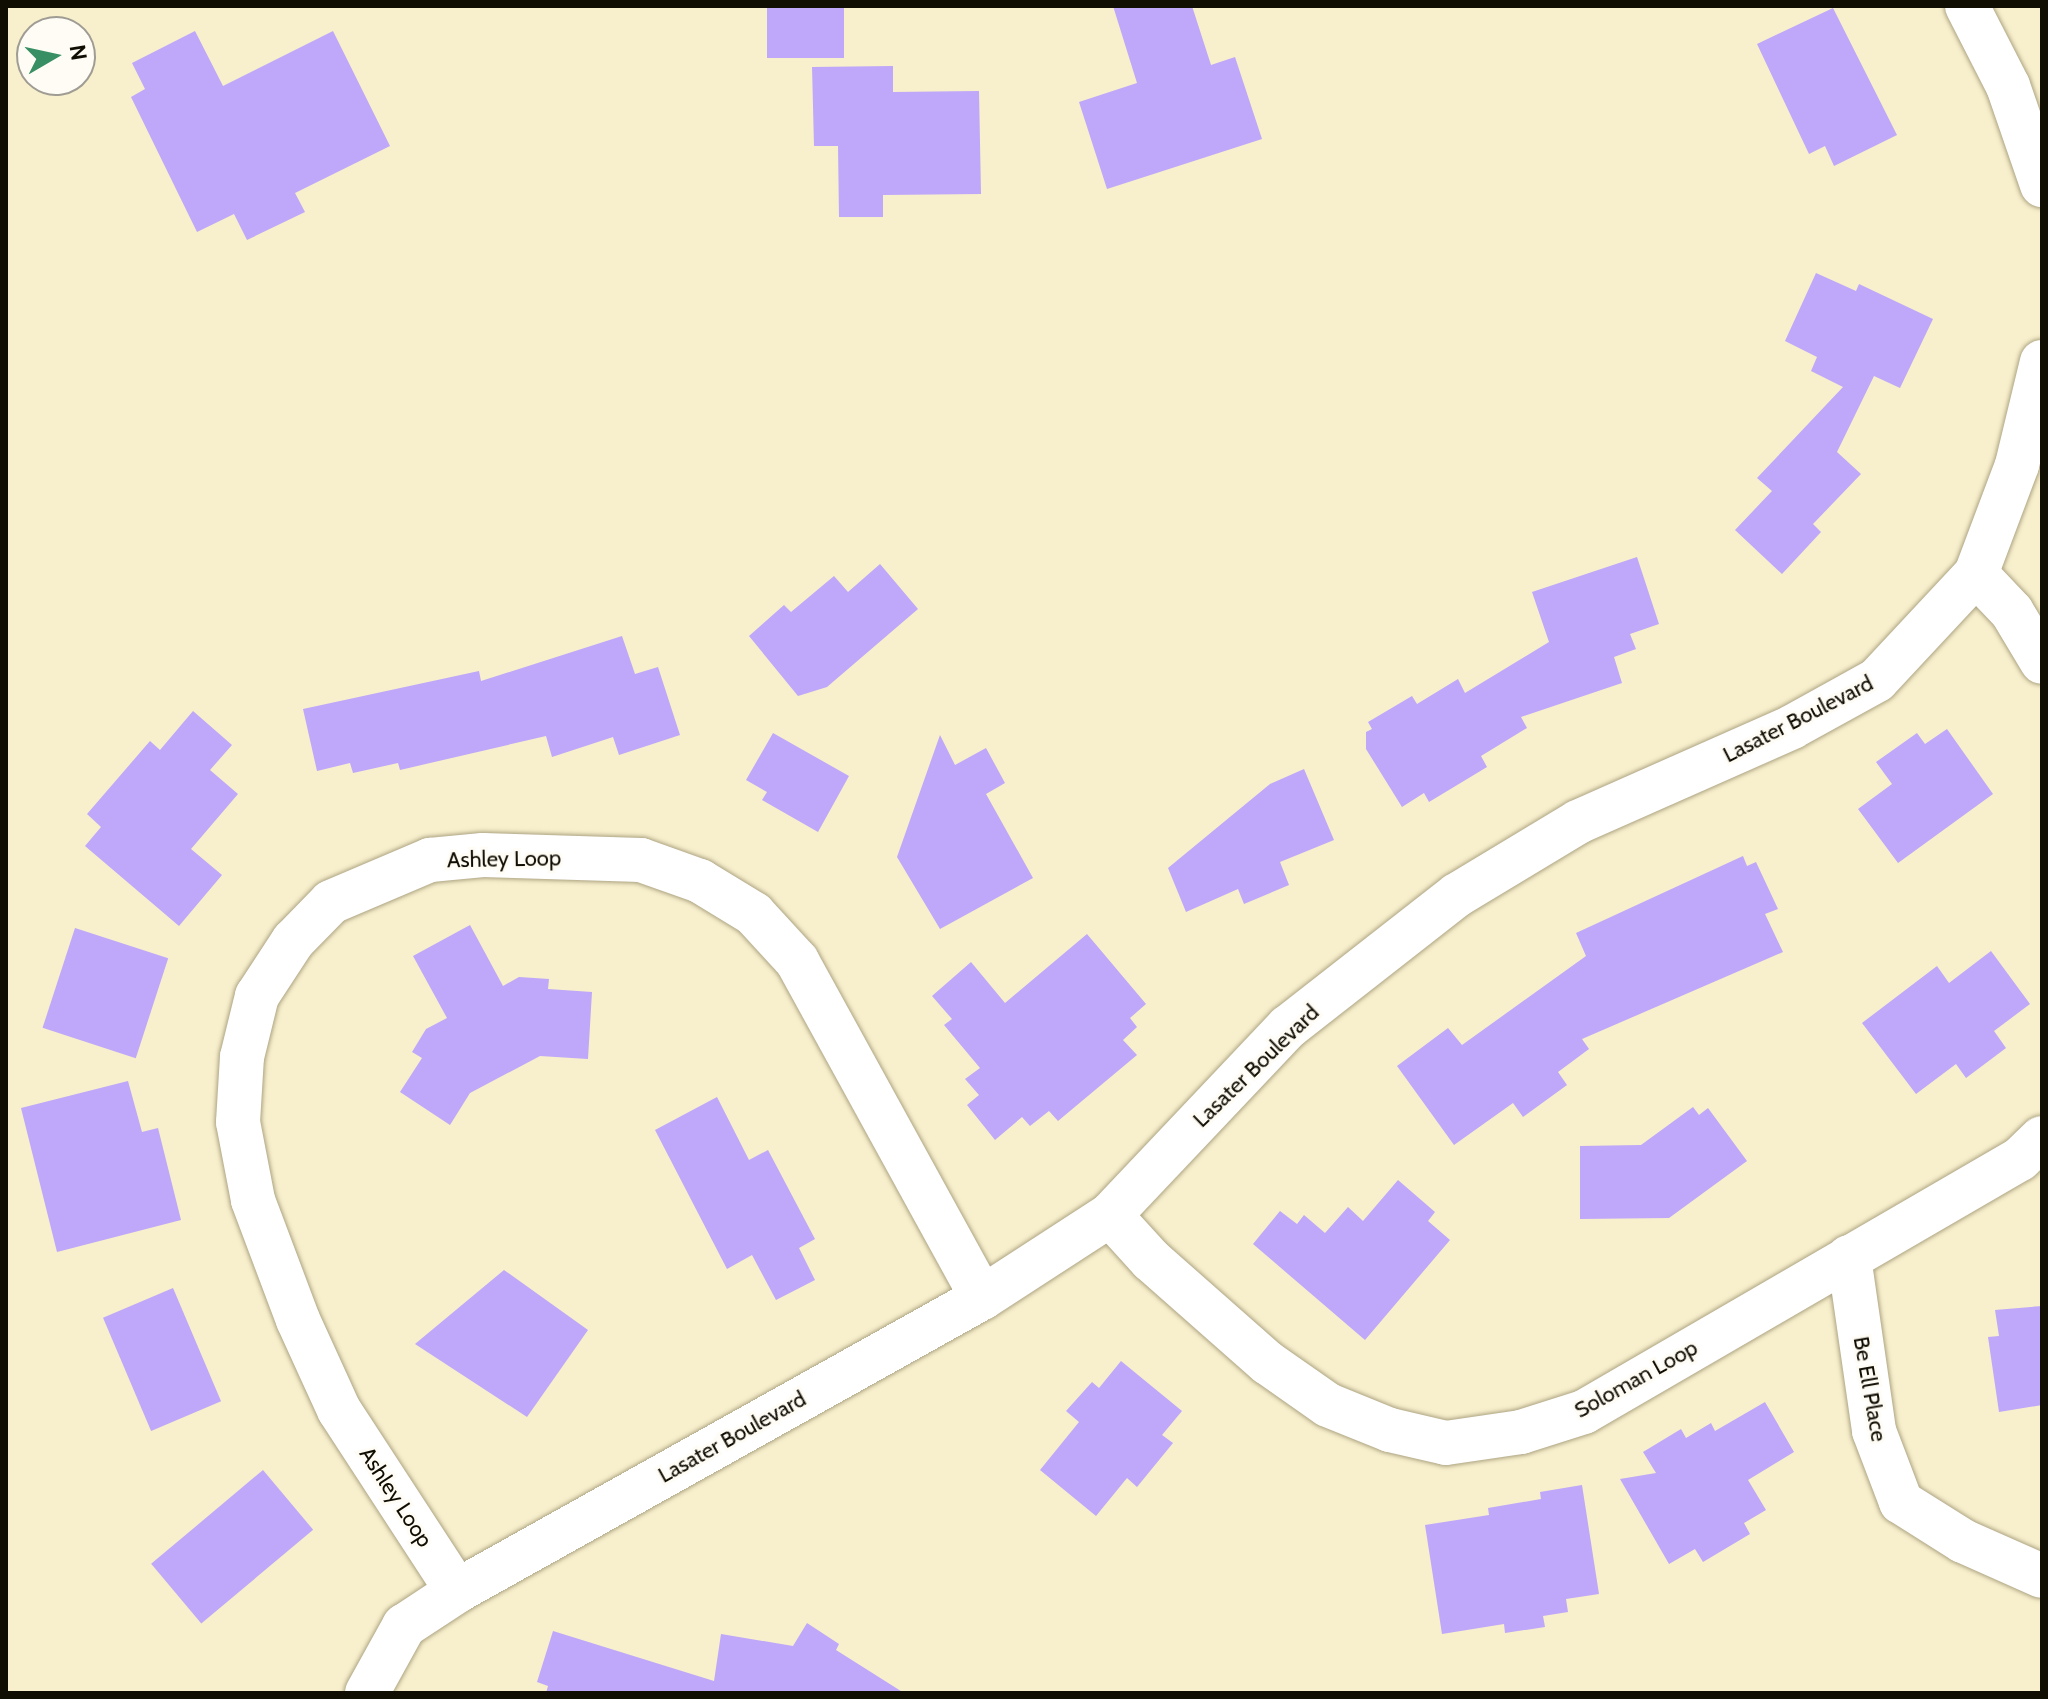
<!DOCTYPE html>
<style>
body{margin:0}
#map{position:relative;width:2048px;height:1699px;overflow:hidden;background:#f8efcc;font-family:Cabin,sans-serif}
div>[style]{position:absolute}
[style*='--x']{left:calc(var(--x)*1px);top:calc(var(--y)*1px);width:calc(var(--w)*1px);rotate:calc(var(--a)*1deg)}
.building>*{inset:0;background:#bfa7fa;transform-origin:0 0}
.roads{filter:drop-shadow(0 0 2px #ada483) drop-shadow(0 0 2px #ada483)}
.minor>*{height:44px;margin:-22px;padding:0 22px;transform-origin:22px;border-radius:22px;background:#fff}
span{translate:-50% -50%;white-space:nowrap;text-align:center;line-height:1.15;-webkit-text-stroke:6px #fefcf5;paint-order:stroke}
.street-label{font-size:22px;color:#100d03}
.frame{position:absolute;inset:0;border:8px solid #100d03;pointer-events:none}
.north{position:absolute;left:16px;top:16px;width:80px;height:80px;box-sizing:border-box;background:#fefcf5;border:2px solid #9f9c94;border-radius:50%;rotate:81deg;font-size:22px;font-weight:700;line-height:32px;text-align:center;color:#100d03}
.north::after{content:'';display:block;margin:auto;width:28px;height:36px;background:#378f63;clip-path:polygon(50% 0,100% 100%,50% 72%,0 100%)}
</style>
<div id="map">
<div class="building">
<div style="left:767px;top:6px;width:77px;height:52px"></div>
<div style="clip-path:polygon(1113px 6px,1192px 6px,1211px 65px,1235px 57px,1262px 139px,1107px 189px,1079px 102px,1137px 83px)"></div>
<div style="clip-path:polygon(1833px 8px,1897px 135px,1834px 166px,1825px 146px,1809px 154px,1757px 44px)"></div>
<div style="clip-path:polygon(195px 31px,223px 86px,333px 31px,390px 146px,295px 193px,305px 212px,247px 240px,234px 214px,197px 232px,131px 97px,145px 89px,132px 63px)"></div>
<div style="clip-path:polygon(893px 66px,893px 92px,979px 91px,981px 194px,883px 195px,883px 217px,839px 217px,838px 146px,814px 146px,812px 67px)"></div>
<div style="clip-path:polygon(1816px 273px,1856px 291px,1859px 284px,1933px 319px,1900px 388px,1874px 376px,1837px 452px,1861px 474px,1813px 524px,1821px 532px,1782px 574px,1735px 530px,1772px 491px,1757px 478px,1843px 387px,1811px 371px,1817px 357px,1785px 341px)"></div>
<div style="clip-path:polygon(1637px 557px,1659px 624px,1630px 634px,1636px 649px,1614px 657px,1622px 683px,1521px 717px,1527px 728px,1481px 756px,1487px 767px,1429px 802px,1424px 793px,1402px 807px,1366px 749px,1366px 732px,1372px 729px,1368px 722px,1412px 696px,1417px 704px,1458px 679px,1465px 693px,1549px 642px,1532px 592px)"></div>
<div style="clip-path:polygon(880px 564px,918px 609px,827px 687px,798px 696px,749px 636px,784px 605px,791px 612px,834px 576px,848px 592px)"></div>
<div style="clip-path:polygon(622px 636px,635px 674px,658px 667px,680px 735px,619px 755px,613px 737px,552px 757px,546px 736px,400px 770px,398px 763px,353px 773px,350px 763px,317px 771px,303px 709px,479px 671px,481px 681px)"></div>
<div style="clip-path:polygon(193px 711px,232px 745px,210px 770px,238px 794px,191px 849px,222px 875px,179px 926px,85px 846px,101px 827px,87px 814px,150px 741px,160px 750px)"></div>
<div style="clip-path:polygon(1947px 729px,1993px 794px,1898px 863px,1858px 809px,1892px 784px,1876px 762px,1917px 733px,1925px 744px)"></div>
<div style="clip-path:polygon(773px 733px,849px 776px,818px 832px,762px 800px,767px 792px,746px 780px)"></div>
<div style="clip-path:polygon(940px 735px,955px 765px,986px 748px,1005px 783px,986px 794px,1033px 878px,940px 929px,897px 857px)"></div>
<div style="clip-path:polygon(1304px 769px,1334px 840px,1280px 862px,1289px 885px,1244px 904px,1238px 889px,1186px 912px,1168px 868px,1270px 784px)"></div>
<div style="clip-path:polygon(1743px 856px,1747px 866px,1756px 862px,1778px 909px,1765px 914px,1783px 952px,1582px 1039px,1589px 1049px,1558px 1072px,1567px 1085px,1523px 1117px,1513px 1103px,1454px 1145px,1397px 1066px,1448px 1028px,1462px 1045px,1586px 956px,1576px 933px)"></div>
<div style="clip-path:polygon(470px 925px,503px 986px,519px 977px,549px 979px,548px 989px,592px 992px,588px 1059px,540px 1056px,470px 1093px,450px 1125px,400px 1092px,422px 1058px,412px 1052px,426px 1029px,447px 1018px,413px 956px)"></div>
<div style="left:75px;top:928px;width:98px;height:105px;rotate:18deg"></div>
<div style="clip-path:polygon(1087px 934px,1146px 1004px,1130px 1018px,1137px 1027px,1123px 1040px,1137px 1055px,1058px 1121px,1049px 1111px,1030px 1126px,1022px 1117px,995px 1140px,967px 1105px,979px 1095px,965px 1079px,980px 1068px,944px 1025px,952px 1019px,932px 996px,971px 962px,1005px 1003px)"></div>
<div style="clip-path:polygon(1991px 951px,2030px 1004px,1994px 1031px,2006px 1048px,1966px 1078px,1956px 1064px,1916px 1094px,1862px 1023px,1937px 966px,1949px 983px)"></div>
<div style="clip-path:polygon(128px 1081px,142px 1132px,158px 1128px,181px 1220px,57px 1252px,21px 1108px)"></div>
<div style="clip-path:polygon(717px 1097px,749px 1160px,768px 1150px,815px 1239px,799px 1248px,815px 1280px,776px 1300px,752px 1255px,727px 1269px,655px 1130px)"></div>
<div style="clip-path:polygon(1693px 1107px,1699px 1115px,1708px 1108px,1747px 1161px,1669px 1218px,1580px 1219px,1580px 1146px,1641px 1145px)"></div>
<div style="clip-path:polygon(1398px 1180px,1435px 1212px,1428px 1221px,1450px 1240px,1365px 1340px,1253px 1244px,1280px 1211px,1297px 1224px,1304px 1215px,1325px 1233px,1348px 1207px,1363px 1221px)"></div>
<div style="clip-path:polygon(504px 1270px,588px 1330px,527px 1417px,415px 1344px)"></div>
<div style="left:173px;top:1288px;width:123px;height:76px;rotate:67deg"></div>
<div style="clip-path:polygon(2042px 1306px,2042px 1405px,1999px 1412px,1988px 1337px,1999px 1336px,1995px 1310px)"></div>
<div style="clip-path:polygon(1121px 1361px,1182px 1411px,1162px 1435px,1173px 1443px,1137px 1487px,1127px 1478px,1096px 1516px,1040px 1470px,1079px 1422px,1066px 1411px,1092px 1382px,1099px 1388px)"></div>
<div style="clip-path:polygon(1765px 1402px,1794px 1452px,1748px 1480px,1766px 1510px,1744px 1523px,1750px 1534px,1703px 1562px,1695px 1549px,1669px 1564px,1620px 1479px,1656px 1473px,1643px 1452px,1681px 1429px,1686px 1438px,1711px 1423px,1715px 1431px)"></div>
<div style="left:263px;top:1470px;width:78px;height:146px;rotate:50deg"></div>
<div style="clip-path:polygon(1582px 1485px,1599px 1594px,1566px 1599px,1568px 1612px,1543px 1616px,1545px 1627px,1505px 1633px,1504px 1624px,1442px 1634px,1425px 1525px,1489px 1515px,1488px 1508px,1541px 1499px,1540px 1492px)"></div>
<div style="clip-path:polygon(807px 1623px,839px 1644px,836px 1650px,904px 1693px,546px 1693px,548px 1686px,537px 1682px,553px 1631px,714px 1681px,721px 1634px,793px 1646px)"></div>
</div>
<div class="roads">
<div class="minor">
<div style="--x:1967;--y:6;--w:90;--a:62.9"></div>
<div style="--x:2008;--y:86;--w:105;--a:71"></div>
<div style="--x:1976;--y:574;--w:52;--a:46.5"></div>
<div style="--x:2012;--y:612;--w:58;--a:59"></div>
<div style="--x:1110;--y:1215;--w:61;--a:47.7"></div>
<div style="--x:1151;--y:1260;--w:156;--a:41.4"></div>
<div style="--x:1268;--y:1363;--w:73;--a:35"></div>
<div style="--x:1328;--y:1405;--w:67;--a:22"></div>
<div style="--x:1390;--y:1430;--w:57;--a:13.1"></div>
<div style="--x:1446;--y:1443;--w:76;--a:-8.3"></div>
<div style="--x:1521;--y:1432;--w:66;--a:-17.6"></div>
<div style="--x:1584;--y:1412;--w:504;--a:-30.13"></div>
<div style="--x:2020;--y:1159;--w:30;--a:-44"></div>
<div style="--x:1849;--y:1257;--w:176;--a:81.8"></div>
<div style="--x:1874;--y:1431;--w:76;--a:69.2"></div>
<div style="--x:1901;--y:1502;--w:73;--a:32.2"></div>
<div style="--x:1963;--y:1541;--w:86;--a:23.9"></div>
<div style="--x:457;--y:1591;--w:216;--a:-123.1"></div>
<div style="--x:339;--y:1410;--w:99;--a:-114.5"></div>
<div style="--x:298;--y:1320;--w:128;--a:-110.6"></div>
<div style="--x:253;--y:1200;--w:79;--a:-100.9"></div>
<div style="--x:238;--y:1122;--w:65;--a:-86.5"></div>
<div style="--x:242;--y:1057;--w:63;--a:-76.2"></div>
<div style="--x:257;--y:996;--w:66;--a:-56.8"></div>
<div style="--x:293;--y:941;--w:54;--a:-45.7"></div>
<div style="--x:331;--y:902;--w:108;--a:-23"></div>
<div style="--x:430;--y:860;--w:53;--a:-5.4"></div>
<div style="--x:483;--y:855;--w:158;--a:1.8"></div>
<div style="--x:641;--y:860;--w:63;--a:19.6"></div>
<div style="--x:700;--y:881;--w:63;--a:31.4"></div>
<div style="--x:754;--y:914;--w:64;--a:47.5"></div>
<div style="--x:797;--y:961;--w:384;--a:61.2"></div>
<div style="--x:367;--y:1693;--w:77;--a:-61.1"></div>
<div style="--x:404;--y:1626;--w:64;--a:-33.4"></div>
<div style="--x:457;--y:1591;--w:601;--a:-29.17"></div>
<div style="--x:982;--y:1298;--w:153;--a:-33"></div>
<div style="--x:1110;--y:1215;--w:259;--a:-46.6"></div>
<div style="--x:1288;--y:1027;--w:214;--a:-38"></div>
<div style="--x:1457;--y:895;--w:141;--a:-31.1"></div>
<div style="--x:1578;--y:822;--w:234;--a:-23.9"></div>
<div style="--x:1792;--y:727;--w:97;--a:-28.9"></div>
<div style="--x:1877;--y:680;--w:145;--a:-47"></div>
<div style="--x:1976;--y:574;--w:116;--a:-69.4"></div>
<div style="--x:2017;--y:465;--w:106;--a:-76.4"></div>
</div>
</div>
<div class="street-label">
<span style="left:1798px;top:719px;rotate:-27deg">Lasater Boulevard</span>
<span style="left:504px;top:859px;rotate:-1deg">Ashley Loop</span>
<span style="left:1256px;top:1066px;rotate:-44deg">Lasater Boulevard</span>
<span style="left:1636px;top:1379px;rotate:-29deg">Soloman Loop</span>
<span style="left:1870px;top:1389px;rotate:80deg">Be Ell Place</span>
<span style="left:732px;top:1437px;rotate:-29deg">Lasater Boulevard</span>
<span style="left:396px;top:1497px;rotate:57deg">Ashley Loop</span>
</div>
<div class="frame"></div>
<div class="north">N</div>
</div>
